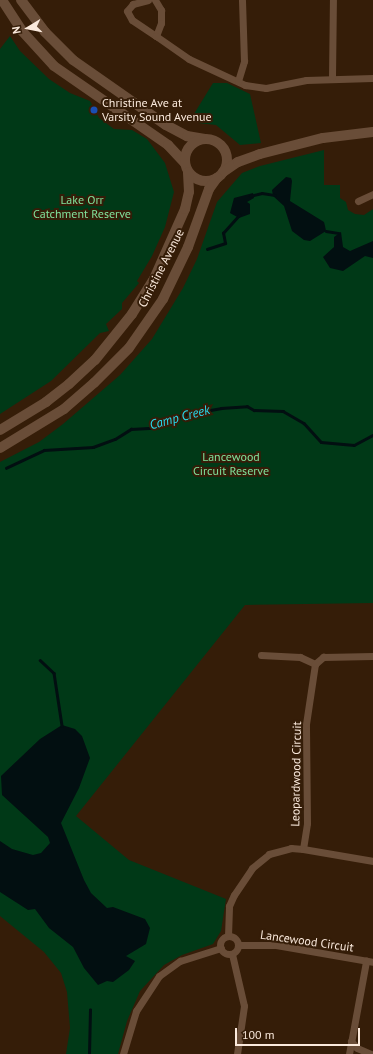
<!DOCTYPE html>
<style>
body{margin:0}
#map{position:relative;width:373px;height:1054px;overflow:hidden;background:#351d08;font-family:"PT Sans",sans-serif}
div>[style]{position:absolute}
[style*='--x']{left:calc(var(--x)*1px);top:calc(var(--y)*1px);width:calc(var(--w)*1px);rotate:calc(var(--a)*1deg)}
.green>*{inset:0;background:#003917}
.water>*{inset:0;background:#020f11}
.stream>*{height:2.5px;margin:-1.25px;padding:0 1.25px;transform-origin:1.25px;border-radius:1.25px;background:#020f11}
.street>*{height:7px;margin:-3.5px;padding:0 3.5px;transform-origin:3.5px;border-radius:3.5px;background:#694d38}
.street>.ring{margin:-3.5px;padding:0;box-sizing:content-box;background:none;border:7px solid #694d38;border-radius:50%}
.secondary>*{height:10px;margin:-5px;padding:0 5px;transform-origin:5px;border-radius:5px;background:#694d38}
.secondary>.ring{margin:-5px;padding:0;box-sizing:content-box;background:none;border:10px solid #694d38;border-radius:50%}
.dots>*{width:11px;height:11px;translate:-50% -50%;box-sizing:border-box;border:2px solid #351d08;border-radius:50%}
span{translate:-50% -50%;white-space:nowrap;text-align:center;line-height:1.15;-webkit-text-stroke:4px #351d08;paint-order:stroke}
.poi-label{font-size:12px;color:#fae9dc}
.left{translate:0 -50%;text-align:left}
.park-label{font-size:12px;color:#80e29c}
.street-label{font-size:12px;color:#fae9dc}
.water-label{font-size:13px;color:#26ddf0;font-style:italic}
.north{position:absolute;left:8px;top:8px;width:40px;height:40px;-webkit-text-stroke:3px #351d08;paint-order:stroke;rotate:260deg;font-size:11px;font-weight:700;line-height:16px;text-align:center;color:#fae9dc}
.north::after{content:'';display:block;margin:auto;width:14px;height:18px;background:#fae9dc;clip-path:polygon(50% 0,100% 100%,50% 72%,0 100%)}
.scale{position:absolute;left:235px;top:1028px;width:125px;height:18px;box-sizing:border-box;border:2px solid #fae9dc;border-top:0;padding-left:5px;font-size:12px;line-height:14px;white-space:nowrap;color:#fae9dc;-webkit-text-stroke:3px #351d08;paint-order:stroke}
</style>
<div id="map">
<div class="green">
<div style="clip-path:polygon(10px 36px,20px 51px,49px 79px,70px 93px,90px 101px,99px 118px,114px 129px,132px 130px,147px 139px,165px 163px,174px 192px,165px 227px,152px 256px,137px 281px,139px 283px,122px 303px,122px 309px,106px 324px,109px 331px,100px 333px,51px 381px,0 414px,0 49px)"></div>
<div style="clip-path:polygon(213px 83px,227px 83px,250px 94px,261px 143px,240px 145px,216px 125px,189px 122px)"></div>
<div style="clip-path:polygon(324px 150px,324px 185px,340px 185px,340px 198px,346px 202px,348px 210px,355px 214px,364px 215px,373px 209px,373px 603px,245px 605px,76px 816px,129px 860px,226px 899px,221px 931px,213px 944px,182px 955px,164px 965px,140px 991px,127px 1021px,118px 1054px,66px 1054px,70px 1028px,67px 992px,61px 973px,44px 952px,0 916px,0 462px,39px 442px,63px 424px,120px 375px,152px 339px,183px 288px,197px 259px,217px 202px,242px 173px,260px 166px)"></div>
</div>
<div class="water">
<div style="clip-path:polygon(286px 177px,291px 178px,292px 181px,290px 201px,324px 222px,325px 226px,326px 231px,310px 241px,304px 240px,292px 231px,284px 206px,273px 196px,272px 190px)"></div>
<div style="clip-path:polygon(253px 193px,254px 198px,247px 202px,250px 204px,250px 214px,239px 218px,230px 213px,234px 198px)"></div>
<div style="clip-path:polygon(341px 232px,343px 247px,350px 251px,373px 241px,373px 258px,365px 256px,343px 271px,330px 268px,323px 257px,334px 247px,334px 237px)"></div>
<div style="clip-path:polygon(62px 725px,75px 729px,82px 736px,90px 758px,79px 788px,61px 823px,84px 880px,91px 893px,107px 908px,113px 907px,145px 919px,150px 928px,146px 944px,126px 956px,135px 961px,129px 970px,113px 982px,107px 981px,98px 985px,84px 968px,73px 947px,49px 928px,35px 909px,28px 910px,0 892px,0 841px,12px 849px,33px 855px,41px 853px,50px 843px,48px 837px,2px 795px,1px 776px,40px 739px)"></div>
</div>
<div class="stream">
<div style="--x:250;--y:196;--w:12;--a:-14"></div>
<div style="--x:262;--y:193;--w:13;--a:9"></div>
<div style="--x:326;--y:231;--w:13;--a:9"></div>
<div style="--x:207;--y:249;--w:19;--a:-18"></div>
<div style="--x:225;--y:243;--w:10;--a:-101"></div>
<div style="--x:223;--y:233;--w:24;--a:-48"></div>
<div style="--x:6;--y:468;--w:42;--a:-25.3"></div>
<div style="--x:44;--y:450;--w:49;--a:-3.5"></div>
<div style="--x:93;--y:447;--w:23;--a:-20"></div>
<div style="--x:115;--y:439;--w:19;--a:-32"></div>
<div style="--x:131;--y:429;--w:22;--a:-3"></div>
<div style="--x:153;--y:428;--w:32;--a:-24"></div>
<div style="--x:182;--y:415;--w:40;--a:-10"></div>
<div style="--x:221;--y:408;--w:26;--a:-4"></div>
<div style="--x:247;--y:406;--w:8;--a:30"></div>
<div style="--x:254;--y:410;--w:29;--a:2"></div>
<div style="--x:283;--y:411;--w:24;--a:30"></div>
<div style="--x:304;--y:423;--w:25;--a:48"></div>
<div style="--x:321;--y:442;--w:33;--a:5"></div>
<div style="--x:354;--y:445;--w:21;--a:-28"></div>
<div style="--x:40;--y:660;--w:19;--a:43"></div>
<div style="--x:54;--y:673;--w:53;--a:81.3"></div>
<div style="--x:89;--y:1054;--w:44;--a:-88.7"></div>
</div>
<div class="street">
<div style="--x:148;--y:0;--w:16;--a:165"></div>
<div style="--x:133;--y:4;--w:9;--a:131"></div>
<div style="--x:127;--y:11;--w:10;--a:61"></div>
<div style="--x:132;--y:20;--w:29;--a:34"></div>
<div style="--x:155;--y:0;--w:12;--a:59"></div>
<div style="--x:161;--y:10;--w:13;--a:90"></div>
<div style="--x:161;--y:23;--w:14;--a:111"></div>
<div style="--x:156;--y:36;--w:40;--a:34.9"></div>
<div style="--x:189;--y:59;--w:62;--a:24.9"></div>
<div style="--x:245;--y:85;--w:21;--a:8"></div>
<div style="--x:266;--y:88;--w:41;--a:-11.3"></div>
<div style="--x:306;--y:80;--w:67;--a:-1.7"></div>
<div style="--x:332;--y:77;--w:77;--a:-89.3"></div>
<div style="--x:238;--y:81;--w:21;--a:-73"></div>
<div style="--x:244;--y:61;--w:61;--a:-91.9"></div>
<div style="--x:358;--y:201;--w:17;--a:-25"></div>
<div style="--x:261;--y:655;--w:39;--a:3"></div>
<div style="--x:300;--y:657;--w:17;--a:25"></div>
<div style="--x:303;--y:849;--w:26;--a:-81"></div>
<div style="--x:307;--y:823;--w:99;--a:-90.6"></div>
<div style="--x:306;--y:724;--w:61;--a:-81.5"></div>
<div style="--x:315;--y:664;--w:11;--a:-41"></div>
<div style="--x:323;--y:657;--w:50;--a:-1.1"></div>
<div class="ring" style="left:220px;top:936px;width:11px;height:11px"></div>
<div style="--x:228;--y:936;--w:30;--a:-88"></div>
<div style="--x:229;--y:906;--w:12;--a:-66"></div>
<div style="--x:234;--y:895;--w:32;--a:-56"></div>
<div style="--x:252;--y:868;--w:22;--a:-39"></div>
<div style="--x:269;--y:854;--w:23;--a:-15"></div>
<div style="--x:291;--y:848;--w:12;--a:5"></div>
<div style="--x:303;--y:849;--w:71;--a:9.7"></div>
<div style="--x:238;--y:945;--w:38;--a:0"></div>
<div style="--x:276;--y:945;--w:98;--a:9.9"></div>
<div style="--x:232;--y:954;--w:53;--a:77"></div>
<div style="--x:244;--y:1006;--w:49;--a:98.3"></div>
<div style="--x:351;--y:1041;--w:9;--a:49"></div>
<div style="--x:357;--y:1048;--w:15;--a:23"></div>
<div style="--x:123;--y:1054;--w:45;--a:-73.2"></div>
<div style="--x:136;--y:1011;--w:42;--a:-56.7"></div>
<div style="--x:159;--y:976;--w:26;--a:-36"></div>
<div style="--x:180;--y:961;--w:43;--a:-17.6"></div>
<div style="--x:349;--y:1054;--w:95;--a:-79.6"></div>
</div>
<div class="secondary">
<div style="--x:2;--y:0;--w:37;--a:57"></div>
<div style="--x:22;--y:31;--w:47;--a:47.6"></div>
<div style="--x:54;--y:66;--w:139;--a:34.7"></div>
<div style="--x:168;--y:145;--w:25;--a:47"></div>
<div style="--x:21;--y:0;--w:40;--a:53"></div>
<div style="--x:45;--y:32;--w:40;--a:45"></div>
<div style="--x:73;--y:60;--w:113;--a:35"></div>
<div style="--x:166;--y:125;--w:24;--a:28"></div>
<div style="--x:187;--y:136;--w:18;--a:9"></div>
<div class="ring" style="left:185px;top:139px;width:32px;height:32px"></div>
<div style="--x:223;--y:172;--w:18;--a:-34"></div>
<div style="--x:238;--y:162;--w:23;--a:-20"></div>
<div style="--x:260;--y:154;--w:65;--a:-14.3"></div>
<div style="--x:323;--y:138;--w:50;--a:-6.8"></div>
<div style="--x:0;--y:430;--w:54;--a:-31.3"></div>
<div style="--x:46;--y:402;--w:29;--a:-38"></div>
<div style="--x:69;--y:384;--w:35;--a:-43"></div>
<div style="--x:95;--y:360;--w:59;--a:-51.2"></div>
<div style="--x:132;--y:314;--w:39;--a:-58"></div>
<div style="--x:153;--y:281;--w:79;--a:-66"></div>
<div style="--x:185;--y:209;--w:17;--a:-77"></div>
<div style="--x:189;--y:192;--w:20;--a:-93"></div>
<div style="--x:0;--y:448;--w:75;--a:-31.4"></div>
<div style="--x:64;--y:409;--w:40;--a:-41"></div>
<div style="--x:94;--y:383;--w:49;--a:-45"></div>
<div style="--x:129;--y:348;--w:60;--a:-55.2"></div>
<div style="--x:163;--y:299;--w:58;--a:-64.3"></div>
<div style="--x:188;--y:247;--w:62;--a:-70.1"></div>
<div style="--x:209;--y:189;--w:14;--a:-54"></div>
</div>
<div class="dots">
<div style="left:94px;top:110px;background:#1a4fb4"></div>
</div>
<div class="poi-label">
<span class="left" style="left:102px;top:110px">Christine Ave at<br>Varsity Sound Avenue</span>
</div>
<div class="park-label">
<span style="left:82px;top:207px">Lake Orr<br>Catchment Reserve</span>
<span style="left:231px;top:464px">Lancewood<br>Circuit Reserve</span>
</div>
<div class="street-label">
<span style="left:161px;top:268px;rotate:-63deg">Christine Avenue</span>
<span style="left:296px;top:774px;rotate:-89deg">Leopardwood Circuit</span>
<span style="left:307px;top:941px;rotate:8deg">Lancewood Circuit</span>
</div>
<div class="water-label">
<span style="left:180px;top:418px;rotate:-15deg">Camp Creek</span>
</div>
<div class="north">N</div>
<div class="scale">100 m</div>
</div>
